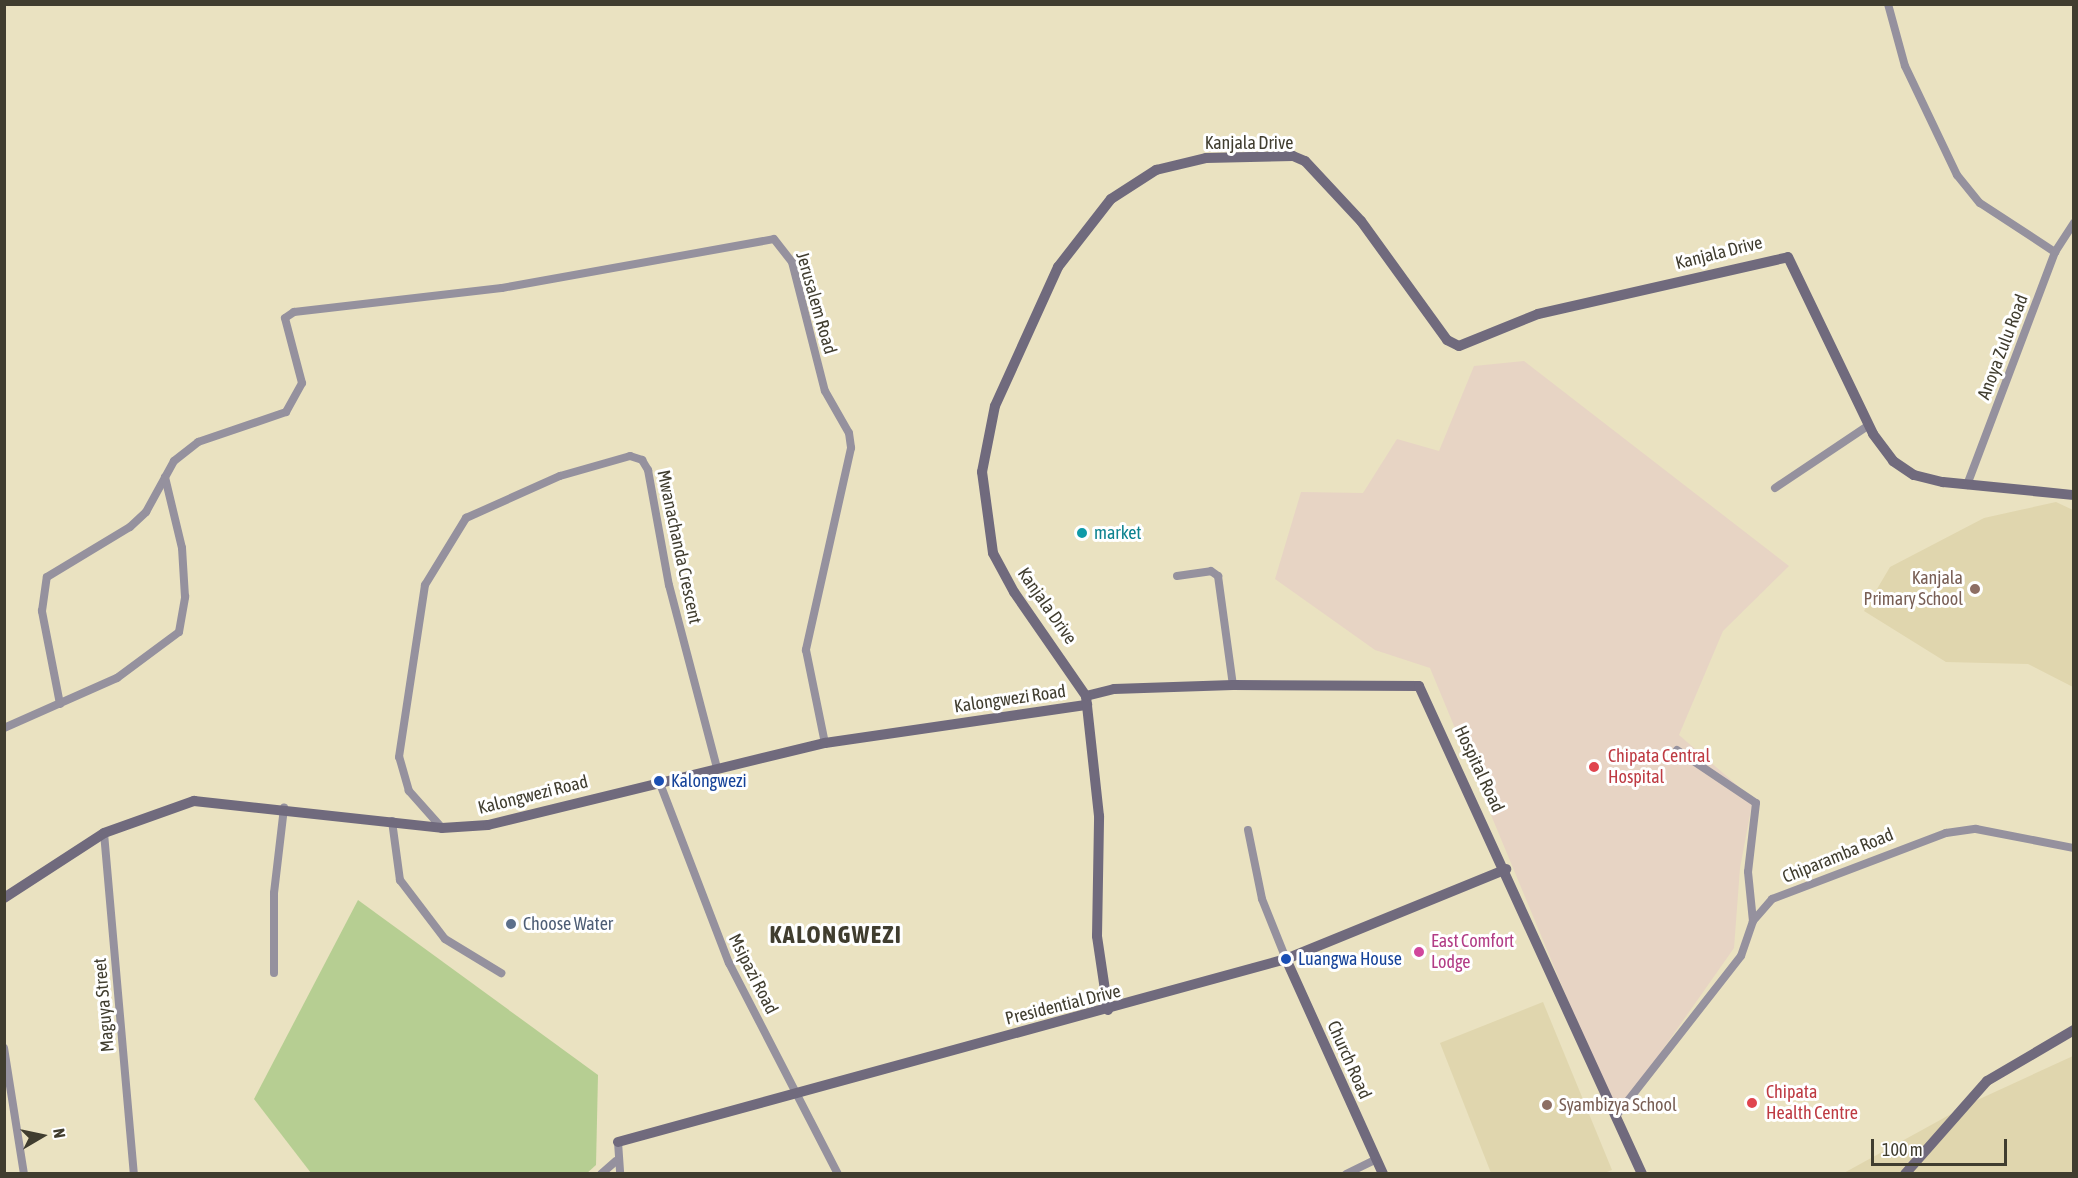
<!DOCTYPE html>
<style>
body{margin:0}
#map{position:relative;width:2078px;height:1178px;overflow:hidden;background:#eae2c1;font-family:"Asap Condensed",sans-serif}
div>[style]{position:absolute}
[style*='--x']{left:calc(var(--x)*1px);top:calc(var(--y)*1px);width:calc(var(--w)*1px);rotate:calc(var(--a)*1deg)}
.built>*{inset:0;background:#e0d6ae}
.medical>*{inset:0;background:#e7d4c4}
.green>*{inset:0;background:#b6ce92}
.street>*{height:8px;margin:-4px;padding:0 4px;transform-origin:4px;border-radius:4px;background:#95919e}
.secondary>*{height:10px;margin:-5px;padding:0 5px;transform-origin:5px;border-radius:5px;background:#706a7d}
.dots>*{width:16px;height:16px;translate:-50% -50%;box-sizing:border-box;border:3px solid #fff;border-radius:50%}
span{translate:-50% -50%;white-space:nowrap;text-align:center;line-height:1.15;-webkit-text-stroke:6px #fff;paint-order:stroke}
.street-label{font-size:18px;color:#403d2f}
.culture-label{font-size:18px;color:#0d838f}
.left{translate:0 -50%;text-align:left}
.education-label{font-size:18px;color:#785e54}
.right{translate:-100% -50%;text-align:right}
.health-label{font-size:18px;color:#be3a42}
.transit-label{font-size:18px;color:#164399}
.service-label{font-size:18px;color:#4e5e75}
.hotel-label{font-size:18px;color:#b23c85}
.district-label{font-size:24px;color:#403d2f;font-weight:700;letter-spacing:1.5px}
.frame{position:absolute;inset:0;border:6px solid #403d2f;pointer-events:none}
.north{position:absolute;left:12px;top:1106px;width:60px;height:60px;-webkit-text-stroke:4px #fff;paint-order:stroke;rotate:81deg;font-size:16px;font-weight:700;line-height:24px;text-align:center;color:#403d2f}
.north::after{content:'';display:block;margin:auto;width:21px;height:27px;background:#403d2f;clip-path:polygon(50% 0,100% 100%,50% 72%,0 100%)}
.scale{position:absolute;left:1871px;top:1139px;width:136px;height:27px;box-sizing:border-box;border:3px solid #403d2f;border-top:0;padding-left:8px;font-size:18px;line-height:21px;white-space:nowrap;color:#403d2f;-webkit-text-stroke:4px #fff;paint-order:stroke}
</style>
<div id="map">
<div class="built">
<div style="clip-path:polygon(2056px 502px,2073px 510px,2073px 687px,2028px 664px,1946px 662px,1864px 611px,1890px 567px,1984px 518px)"></div>
<div style="clip-path:polygon(1543px 1002px,1612px 1170px,1604px 1173px,1491px 1173px,1440px 1043px)"></div>
<div style="clip-path:polygon(2073px 1056px,2073px 1173px,1842px 1174px,1973px 1102px)"></div>
</div>
<div class="medical">
<div style="clip-path:polygon(1524px 361px,1789px 566px,1723px 631px,1679px 735px,1753px 799px,1740px 868px,1734px 948px,1616px 1116px,1430px 668px,1375px 650px,1275px 579px,1301px 492px,1363px 493px,1397px 439px,1439px 451px,1474px 366px)"></div>
</div>
<div class="green">
<div style="clip-path:polygon(358px 900px,598px 1075px,596px 1165px,586px 1174px,311px 1173px,254px 1099px)"></div>
</div>
<div class="street">
<div style="--x:1888;--y:4;--w:64;--a:74.7"></div>
<div style="--x:1905;--y:66;--w:121;--a:64.5"></div>
<div style="--x:1957;--y:175;--w:36;--a:51"></div>
<div style="--x:1980;--y:203;--w:90;--a:33.2"></div>
<div style="--x:1967;--y:485;--w:249;--a:-69.3"></div>
<div style="--x:2055;--y:252;--w:35;--a:-57"></div>
<div style="--x:1775;--y:488;--w:113;--a:-33.8"></div>
<div style="--x:1177;--y:576;--w:34;--a:-8"></div>
<div style="--x:1211;--y:571;--w:9;--a:36"></div>
<div style="--x:1218;--y:576;--w:110;--a:82.2"></div>
<div style="--x:60;--y:704;--w:95;--a:-101"></div>
<div style="--x:42;--y:611;--w:34;--a:-82"></div>
<div style="--x:47;--y:577;--w:97;--a:-31.1"></div>
<div style="--x:130;--y:527;--w:22;--a:-43"></div>
<div style="--x:146;--y:512;--w:58;--a:-61.2"></div>
<div style="--x:174;--y:461;--w:31;--a:-38"></div>
<div style="--x:198;--y:442;--w:93;--a:-18.8"></div>
<div style="--x:286;--y:412;--w:33;--a:-61"></div>
<div style="--x:302;--y:383;--w:67;--a:-104.7"></div>
<div style="--x:285;--y:318;--w:11;--a:-34"></div>
<div style="--x:294;--y:312;--w:209;--a:-6.6"></div>
<div style="--x:502;--y:288;--w:276;--a:-10.2"></div>
<div style="--x:774;--y:239;--w:29;--a:52"></div>
<div style="--x:792;--y:262;--w:133;--a:75.7"></div>
<div style="--x:825;--y:391;--w:48;--a:60.3"></div>
<div style="--x:849;--y:433;--w:15;--a:82"></div>
<div style="--x:851;--y:448;--w:207;--a:102.6"></div>
<div style="--x:806;--y:650;--w:95;--a:78.5"></div>
<div style="--x:4;--y:728;--w:124;--a:-23.9"></div>
<div style="--x:117;--y:678;--w:77;--a:-36.6"></div>
<div style="--x:179;--y:632;--w:36;--a:-80"></div>
<div style="--x:185;--y:597;--w:49;--a:-93.5"></div>
<div style="--x:182;--y:548;--w:73;--a:-103.5"></div>
<div style="--x:1677;--y:750;--w:95;--a:33.9"></div>
<div style="--x:1756;--y:803;--w:69;--a:96.6"></div>
<div style="--x:1748;--y:872;--w:49;--a:84.2"></div>
<div style="--x:659;--y:781;--w:195;--a:69"></div>
<div style="--x:729;--y:963;--w:237;--a:62.7"></div>
<div style="--x:392;--y:821;--w:60;--a:82.3"></div>
<div style="--x:400;--y:880;--w:74;--a:52.7"></div>
<div style="--x:445;--y:939;--w:66;--a:31.3"></div>
<div style="--x:442;--y:828;--w:50;--a:-131.7"></div>
<div style="--x:409;--y:791;--w:35;--a:-106"></div>
<div style="--x:399;--y:757;--w:174;--a:-81.4"></div>
<div style="--x:425;--y:585;--w:79;--a:-58.5"></div>
<div style="--x:466;--y:518;--w:103;--a:-24.1"></div>
<div style="--x:560;--y:476;--w:73;--a:-15.9"></div>
<div style="--x:630;--y:456;--w:13;--a:18"></div>
<div style="--x:642;--y:460;--w:12;--a:59"></div>
<div style="--x:648;--y:470;--w:117;--a:79.7"></div>
<div style="--x:669;--y:585;--w:189;--a:75.3"></div>
<div style="--x:1248;--y:830;--w:70;--a:78.5"></div>
<div style="--x:1262;--y:899;--w:65;--a:68.2"></div>
<div style="--x:104;--y:833;--w:342;--a:85"></div>
<div style="--x:274;--y:973;--w:80;--a:-90"></div>
<div style="--x:274;--y:893;--w:86;--a:-83.3"></div>
<div style="--x:4;--y:1048;--w:128;--a:81"></div>
<div style="--x:1616;--y:1116;--w:203;--a:-52"></div>
<div style="--x:1741;--y:956;--w:37;--a:-71"></div>
<div style="--x:1753;--y:921;--w:29;--a:-49"></div>
<div style="--x:1772;--y:899;--w:186;--a:-20.8"></div>
<div style="--x:1946;--y:833;--w:30;--a:-8"></div>
<div style="--x:1976;--y:829;--w:100;--a:11"></div>
<div style="--x:618;--y:1142;--w:32;--a:86"></div>
<div style="--x:601;--y:1174;--w:20;--a:-41"></div>
<div style="--x:1346;--y:1174;--w:34;--a:-26"></div>
</div>
<div class="secondary">
<div style="--x:1086;--y:696;--w:29;--a:-14"></div>
<div style="--x:1114;--y:689;--w:119;--a:-1.9"></div>
<div style="--x:1233;--y:685;--w:186;--a:0.3"></div>
<div style="--x:1419;--y:686;--w:537;--a:65.44"></div>
<div style="--x:4;--y:898;--w:119;--a:-33"></div>
<div style="--x:104;--y:833;--w:96;--a:-19.6"></div>
<div style="--x:194;--y:801;--w:249;--a:6.2"></div>
<div style="--x:442;--y:828;--w:46;--a:-3.7"></div>
<div style="--x:488;--y:825;--w:347;--a:-13.7"></div>
<div style="--x:825;--y:743;--w:265;--a:-8.3"></div>
<div style="--x:1286;--y:959;--w:236;--a:65.7"></div>
<div style="--x:1108;--y:1010;--w:75;--a:-98.5"></div>
<div style="--x:1097;--y:936;--w:120;--a:-89"></div>
<div style="--x:1099;--y:816;--w:121;--a:-96.2"></div>
<div style="--x:1086;--y:696;--w:126;--a:-124.7"></div>
<div style="--x:1014;--y:592;--w:44;--a:-118.3"></div>
<div style="--x:993;--y:553;--w:82;--a:-97.7"></div>
<div style="--x:982;--y:472;--w:67;--a:-78.9"></div>
<div style="--x:995;--y:406;--w:153;--a:-65.6"></div>
<div style="--x:1058;--y:267;--w:86;--a:-52.1"></div>
<div style="--x:1111;--y:199;--w:54;--a:-32.8"></div>
<div style="--x:1156;--y:170;--w:51;--a:-13.5"></div>
<div style="--x:1206;--y:158;--w:87;--a:-1.3"></div>
<div style="--x:1293;--y:156;--w:13;--a:23"></div>
<div style="--x:1305;--y:161;--w:82;--a:47"></div>
<div style="--x:1361;--y:221;--w:147;--a:54.1"></div>
<div style="--x:1447;--y:340;--w:13;--a:27"></div>
<div style="--x:1459;--y:346;--w:85;--a:-22.1"></div>
<div style="--x:1538;--y:314;--w:256;--a:-12.8"></div>
<div style="--x:1788;--y:257;--w:196;--a:64.3"></div>
<div style="--x:1873;--y:434;--w:34;--a:53"></div>
<div style="--x:1893;--y:461;--w:25;--a:34"></div>
<div style="--x:1914;--y:475;--w:30;--a:14"></div>
<div style="--x:1943;--y:482;--w:132;--a:5.7"></div>
<div style="--x:618;--y:1142;--w:693;--a:-15.32"></div>
<div style="--x:1286;--y:959;--w:238;--a:-22.2"></div>
<div style="--x:1905;--y:1174;--w:124;--a:-48.6"></div>
<div style="--x:1987;--y:1081;--w:101;--a:-30.4"></div>
</div>
<div class="dots">
<div style="left:1082px;top:533px;background:#0f9aa8"></div>
<div style="left:1975px;top:589px;background:#8d6e63"></div>
<div style="left:1594px;top:767px;background:#e0444e"></div>
<div style="left:659px;top:781px;background:#1a4fb4"></div>
<div style="left:511px;top:924px;background:#5c6f8a"></div>
<div style="left:1419px;top:952px;background:#d1479c"></div>
<div style="left:1286px;top:959px;background:#1a4fb4"></div>
<div style="left:1752px;top:1103px;background:#e0444e"></div>
<div style="left:1547px;top:1105px;background:#8d6e63"></div>
</div>
<div class="street-label">
<span style="left:1249px;top:143px">Kanjala Drive</span>
<span style="left:1719px;top:253px;rotate:-14deg">Kanjala Drive</span>
<span style="left:816px;top:303px;rotate:74deg">Jerusalem Road</span>
<span style="left:2003px;top:347px;rotate:-69deg">Anoya Zulu Road</span>
<span style="left:679px;top:547px;rotate:78deg">Mwanachanda Crescent</span>
<span style="left:1047px;top:606px;rotate:55deg">Kanjala Drive</span>
<span style="left:1010px;top:699px;rotate:-8deg">Kalongwezi Road</span>
<span style="left:1479px;top:769px;rotate:65deg">Hospital Road</span>
<span style="left:533px;top:795px;rotate:-14deg">Kalongwezi Road</span>
<span style="left:1838px;top:856px;rotate:-22deg">Chiparamba Road</span>
<span style="left:753px;top:974px;rotate:63deg">Msipazi Road</span>
<span style="left:104px;top:1005px;rotate:-95deg">Maguya Street</span>
<span style="left:1063px;top:1005px;rotate:-14deg">Presidential Drive</span>
<span style="left:1349px;top:1060px;rotate:66deg">Church Road</span>
</div>
<div class="culture-label">
<span class="left" style="left:1094px;top:533px">market</span>
</div>
<div class="education-label">
<span class="right" style="left:1963px;top:589px">Kanjala<br>Primary School</span>
<span class="left" style="left:1559px;top:1105px">Syambizya School</span>
</div>
<div class="health-label">
<span class="left" style="left:1608px;top:767px">Chipata Central<br>Hospital</span>
<span class="left" style="left:1766px;top:1103px">Chipata<br>Health Centre</span>
</div>
<div class="transit-label">
<span class="left" style="left:671px;top:781px">Kalongwezi</span>
<span class="left" style="left:1298px;top:959px">Luangwa House</span>
</div>
<div class="service-label">
<span class="left" style="left:523px;top:924px">Choose Water</span>
</div>
<div class="hotel-label">
<span class="left" style="left:1431px;top:952px">East Comfort<br>Lodge</span>
</div>
<div class="district-label">
<span style="left:836px;top:935px">KALONGWEZI</span>
</div>
<div class="frame"></div>
<div class="north">N</div>
<div class="scale">100 m</div>
</div>
